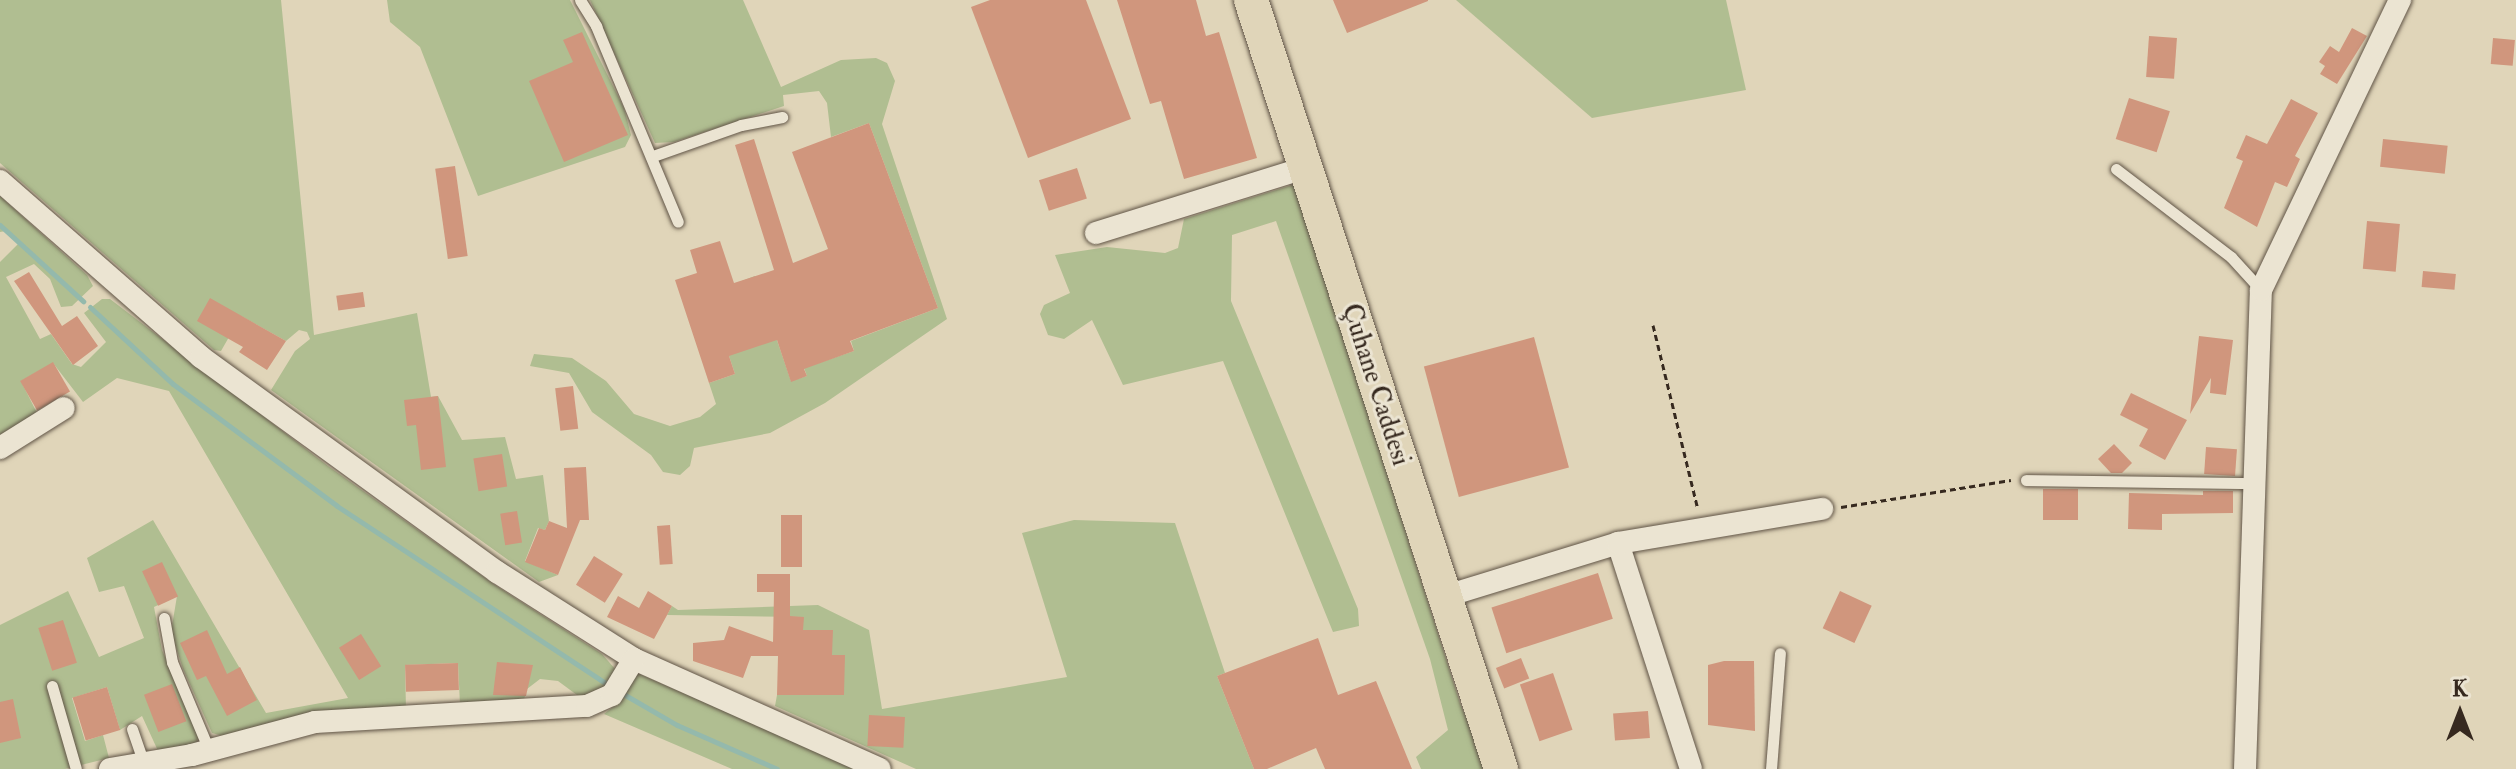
<!DOCTYPE html>
<meta charset="utf-8">
<style>
body{margin:0}
#map{position:relative;width:2516px;height:769px;overflow:hidden;background:#e0d5b9;font-family:"IM FELL Double Pica",serif}
div>[style]{position:absolute}
[style*='--x']{left:calc(var(--x)*1px);top:calc(var(--y)*1px);width:calc(var(--w)*1px);rotate:calc(var(--a)*1deg)}
.green>*{inset:0;background:#b0be91}
.stream>*{height:5px;margin:-2.5px;padding:0 2.5px;transform-origin:2.5px;border-radius:2.5px;background:#94b9ac}
.building>*{inset:0;background:#d0967d;transform-origin:0 0}
.path>*{height:3px;margin-top:-1.5px;transform-origin:0;background:repeating-linear-gradient(90deg,#36291f 0 6px,transparent 0 10px)}
.roads{filter:drop-shadow(0 0 2px #605446) drop-shadow(0 0 2px #605446)}
.lane>*{height:11px;margin:-5.5px;padding:0 5.5px;transform-origin:5.5px;border-radius:5.5px;background:#ebe4d2}
.street>*{height:22px;margin:-11px;padding:0 11px;transform-origin:11px;border-radius:11px;background:#ebe4d2}
.primary>*{height:34px;margin:-17px;padding:0 17px;transform-origin:17px;border-radius:17px;background:#e0d5b9}
span{translate:-50% -50%;white-space:nowrap;text-align:center;line-height:1.15;-webkit-text-stroke:6px #ebe4d2;paint-order:stroke}
.street-label{font-size:26px;color:#36291f}
.north{position:absolute;left:2420px;top:673px;width:80px;height:80px;-webkit-text-stroke:6px #ebe4d2;paint-order:stroke;rotate:0deg;font-size:22px;font-weight:700;line-height:32px;text-align:center;color:#36291f}
.north::after{content:'';display:block;margin:auto;width:28px;height:36px;background:#36291f;clip-path:polygon(50% 0,100% 100%,50% 72%,0 100%)}
</style>
<div id="map">
<div class="green">
<div style="clip-path:polygon(0 0,281px 0,314px 335px,417px 313px,431px 397px,438px 396px,462px 440px,505px 437px,516px 479px,543px 475px,549px 521px,545px 530px,538px 528px,525px 561px,558px 575px,539px 582px,271px 390px,295px 351px,310px 339px,307px 332px,299px 330px,286px 341px,241px 316px,221px 351px,214px 350px,0 163px)"></div>
<div style="clip-path:polygon(387px 0,570px 0,624px 108px,631px 135px,625px 147px,478px 196px,420px 47px,390px 22px)"></div>
<div style="clip-path:polygon(590px 0,743px 0,781px 87px,841px 60px,876px 58px,887px 63px,895px 81px,882px 124px,947px 319px,825px 403px,770px 433px,694px 448px,690px 466px,680px 475px,663px 472px,651px 455px,592px 412px,569px 373px,530px 366px,534px 354px,572px 358px,606px 381px,634px 414px,670px 426px,700px 417px,716px 404px,709px 383px,735px 374px,729px 356px,734px 284px,755px 276px,791px 381px,807px 376px,804px 368px,854px 351px,851px 341px,938px 308px,869px 123px,831px 137px,827px 103px,819px 91px,783px 95px,784px 106px,674px 142px,655px 143px)"></div>
<div style="clip-path:polygon(1456px 0,1726px 0,1746px 90px,1592px 118px)"></div>
<div style="clip-path:polygon(1295px 184px,1460px 703px,1488px 769px,1421px 769px,1416px 757px,1448px 730px,1430px 659px,1276px 221px,1232px 235px,1231px 301px,1358px 609px,1359px 626px,1333px 632px,1223px 361px,1123px 385px,1092px 320px,1064px 339px,1048px 335px,1040px 314px,1044px 305px,1070px 293px,1055px 255px,1107px 247px,1165px 253px,1178px 248px,1184px 219px)"></div>
<div style="clip-path:polygon(0 196px,87px 275px,93px 286px,72px 306px,61px 307px,50px 279px,34px 264px,6px 277px,40px 339px,51px 334px,72px 364px,81px 367px,106px 342px,84px 313px,102px 299px,110px 299px,328px 466px,495px 585px,602px 654px,616px 670px,610px 687px,581px 698px,558px 681px,540px 679px,527px 689px,523px 703px,460px 705px,458px 663px,405px 665px,406px 709px,230px 738px,212px 733px,183px 669px,171px 632px,177px 596px,154px 607px,162px 650px,199px 736px,195px 746px,159px 753px,142px 716px,120px 730px,107px 687px,72px 698px,85px 741px,103px 735px,109px 758px,65px 769px,0 769px,0 625px,68px 591px,99px 657px,144px 638px,124px 586px,99px 592px,87px 558px,153px 520px,266px 713px,348px 698px,169px 391px,117px 378px,83px 402px,53px 363px,21px 381px,38px 415px,0 436px,0 262px,19px 243px,6px 231px,0 232px)"></div>
<div style="clip-path:polygon(1074px 520px,1175px 523px,1225px 673px,1217px 676px,1254px 769px,916px 769px,775px 706px,777px 695px,802px 695px,803px 617px,667px 615px,672px 606px,678px 610px,818px 605px,869px 630px,882px 709px,1067px 677px,1022px 533px)"></div>
<div style="clip-path:polygon(637px 673px,857px 769px,732px 769px,604px 714px,619px 702px)"></div>
</div>
<div class="stream">
<div style="--x:0;--y:225;--w:113;--a:42.5"></div>
<div style="--x:90;--y:307;--w:113;--a:42.9"></div>
<div style="--x:173;--y:384;--w:204;--a:36.6"></div>
<div style="--x:337;--y:506;--w:328;--a:33.4"></div>
<div style="--x:620;--y:692;--w:66;--a:30.1"></div>
<div style="--x:677;--y:725;--w:109;--a:23.7"></div>
</div>
<div class="building">
<div style="clip-path:polygon(990px 0,1086px 0,1131px 119px,1028px 158px,971px 7px)"></div>
<div style="clip-path:polygon(1117px 0,1196px 0,1206px 36px,1219px 32px,1257px 158px,1184px 179px,1161px 101px,1150px 104px)"></div>
<div style="clip-path:polygon(1333px 0,1428px 0,1428px 1px,1347px 33px)"></div>
<div style="clip-path:polygon(2352px 28px,2367px 36px,2337px 84px,2320px 74px,2325px 66px,2319px 62px,2330px 46px,2339px 52px)"></div>
<div style="clip-path:polygon(582px 32px,628px 135px,564px 162px,529px 81px,573px 62px,563px 40px)"></div>
<div style="left:2149px;top:36px;width:28px;height:41px;rotate:4deg"></div>
<div style="left:2493px;top:38px;width:22px;height:26px;rotate:5deg"></div>
<div style="left:2129px;top:98px;width:43px;height:43px;rotate:18deg"></div>
<div style="clip-path:polygon(2291px 99px,2318px 113px,2295px 156px,2300px 159px,2287px 187px,2275px 182px,2257px 227px,2224px 208px,2243px 161px,2236px 158px,2246px 135px,2267px 144px)"></div>
<div style="clip-path:polygon(869px 123px,938px 308px,850px 341px,854px 351px,804px 369px,807px 376px,791px 382px,777px 340px,729px 356px,735px 374px,709px 383px,675px 280px,697px 273px,690px 250px,720px 241px,734px 283px,774px 270px,735px 145px,754px 139px,793px 263px,828px 249px,792px 152px)"></div>
<div style="left:2383px;top:139px;width:65px;height:28px;rotate:6deg"></div>
<div style="left:455px;top:166px;width:91px;height:20px;rotate:82deg"></div>
<div style="left:1077px;top:168px;width:32px;height:40px;rotate:72deg"></div>
<div style="left:2367px;top:221px;width:33px;height:48px;rotate:5deg"></div>
<div style="left:2423px;top:271px;width:33px;height:16px;rotate:5deg"></div>
<div style="clip-path:polygon(29px 272px,62px 326px,77px 316px,98px 346px,73px 365px,14px 281px)"></div>
<div style="left:363px;top:292px;width:15px;height:27px;rotate:82deg"></div>
<div style="clip-path:polygon(210px 298px,286px 341px,267px 370px,239px 352px,243px 347px,197px 321px)"></div>
<div style="clip-path:polygon(2199px 336px,2233px 340px,2226px 395px,2210px 393px,2211px 378px,2190px 414px)"></div>
<div style="left:1534px;top:337px;width:135px;height:114px;rotate:75deg"></div>
<div style="left:53px;top:362px;width:34px;height:38px;rotate:60deg"></div>
<div style="left:573px;top:386px;width:43px;height:18px;rotate:83deg"></div>
<div style="clip-path:polygon(2131px 393px,2187px 420px,2165px 460px,2139px 446px,2148px 429px,2120px 415px)"></div>
<div style="clip-path:polygon(438px 396px,446px 467px,421px 470px,416px 425px,407px 426px,404px 400px)"></div>
<div style="clip-path:polygon(2114px 444px,2132px 463px,2122px 473px,2111px 473px,2098px 459px)"></div>
<div style="left:2206px;top:447px;width:31px;height:27px;rotate:4deg"></div>
<div style="left:502px;top:454px;width:33px;height:29px;rotate:81deg"></div>
<div style="clip-path:polygon(586px 467px,589px 520px,580px 520px,558px 575px,525px 562px,539px 528px,545px 530px,549px 521px,567px 528px,564px 468px)"></div>
<div style="left:2043px;top:489px;width:35px;height:31px"></div>
<div style="clip-path:polygon(2203px 491px,2233px 491px,2233px 513px,2162px 514px,2162px 530px,2128px 529px,2129px 493px,2203px 495px)"></div>
<div style="left:517px;top:511px;width:32px;height:17px;rotate:81deg"></div>
<div style="left:781px;top:515px;width:21px;height:52px"></div>
<div style="left:670px;top:525px;width:39px;height:13px;rotate:86deg"></div>
<div style="left:594px;top:556px;width:34px;height:34px;rotate:32deg"></div>
<div style="left:162px;top:562px;width:38px;height:22px;rotate:65deg"></div>
<div style="left:1598px;top:573px;width:48px;height:112px;rotate:72deg"></div>
<div style="clip-path:polygon(757px 574px,790px 574px,790px 616px,804px 617px,803px 630px,833px 630px,832px 655px,845px 655px,844px 695px,777px 695px,778px 656px,751px 656px,743px 678px,693px 661px,693px 643px,724px 640px,729px 626px,773px 642px,774px 592px,757px 592px)"></div>
<div style="clip-path:polygon(648px 591px,672px 606px,654px 639px,607px 617px,618px 596px,639px 608px)"></div>
<div style="left:1840px;top:591px;width:35px;height:41px;rotate:25deg"></div>
<div style="left:63px;top:620px;width:45px;height:26px;rotate:72deg"></div>
<div style="clip-path:polygon(207px 630px,227px 674px,240px 667px,257px 700px,227px 716px,206px 676px,197px 680px,180px 643px)"></div>
<div style="left:361px;top:634px;width:38px;height:26px;rotate:58deg"></div>
<div style="clip-path:polygon(1318px 638px,1338px 695px,1376px 681px,1412px 769px,1325px 769px,1316px 748px,1267px 769px,1254px 769px,1217px 676px)"></div>
<div style="left:1521px;top:658px;width:22px;height:27px;rotate:68deg"></div>
<div style="clip-path:polygon(1724px 661px,1754px 661px,1755px 731px,1708px 725px,1708px 665px)"></div>
<div style="clip-path:polygon(497px 662px,533px 665px,526px 696px,493px 695px)"></div>
<div style="left:458px;top:663px;width:27px;height:53px;rotate:88deg"></div>
<div style="left:1553px;top:673px;width:60px;height:35px;rotate:71deg"></div>
<div style="left:172px;top:684px;width:40px;height:30px;rotate:69deg"></div>
<div style="left:107px;top:687px;width:45px;height:36px;rotate:73deg"></div>
<div style="clip-path:polygon(13px 699px,21px 738px,0 743px,0 702px)"></div>
<div style="left:1648px;top:711px;width:27px;height:35px;rotate:86deg"></div>
<div style="left:869px;top:715px;width:36px;height:31px;rotate:3deg"></div>
</div>
<div class="path">
<div style="--x:1653;--y:325;--w:189;--a:76.3"></div>
<div style="--x:1841;--y:507;--w:172;--a:-9"></div>
</div>
<div class="roads">
<div class="lane">
<div style="--x:580;--y:0;--w:31;--a:58"></div>
<div style="--x:596;--y:26;--w:212;--a:67.3"></div>
<div style="--x:653;--y:156;--w:93;--a:-19.4"></div>
<div style="--x:741;--y:125;--w:42;--a:-11"></div>
<div style="--x:2116;--y:169;--w:145;--a:37.4"></div>
<div style="--x:2231;--y:257;--w:45;--a:47.7"></div>
<div style="--x:2026;--y:480;--w:227;--a:0.8"></div>
<div style="--x:164;--y:618;--w:45;--a:79.7"></div>
<div style="--x:172;--y:662;--w:95;--a:67.2"></div>
<div style="--x:52;--y:686;--w:86;--a:73.9"></div>
<div style="--x:132;--y:729;--w:36;--a:71"></div>
<div style="--x:1771;--y:769;--w:116;--a:-85.6"></div>
</div>
<div class="street">
<div style="--x:0;--y:181;--w:267;--a:41.2"></div>
<div style="--x:201;--y:357;--w:366;--a:36"></div>
<div style="--x:497;--y:572;--w:162;--a:32.4"></div>
<div style="--x:634;--y:659;--w:269;--a:24.1"></div>
<div style="--x:1096;--y:233;--w:219;--a:-17.3"></div>
<div style="--x:0;--y:448;--w:75;--a:-32"></div>
<div style="--x:1618;--y:543;--w:237;--a:72.1"></div>
<div style="--x:1443;--y:597;--w:183;--a:-17.1"></div>
<div style="--x:1618;--y:543;--w:207;--a:-9.5"></div>
<div style="--x:110;--y:769;--w:83;--a:-9.7"></div>
<div style="--x:192;--y:755;--w:127;--a:-15"></div>
<div style="--x:315;--y:722;--w:272;--a:-3.4"></div>
<div style="--x:587;--y:706;--w:27;--a:-24"></div>
<div style="--x:612;--y:695;--w:42;--a:-58.6"></div>
<div style="--x:2245;--y:769;--w:479;--a:-88.1"></div>
<div style="--x:2261;--y:290;--w:322;--a:-64.4"></div>
</div>
<div class="primary">
<div style="--x:1251;--y:0;--w:809;--a:71.99"></div>
</div>
</div>
<div class="street-label">
<span style="left:1375px;top:385px;rotate:72deg">Çuhane Caddesi</span>
</div>
<div class="north">K</div>
</div>
